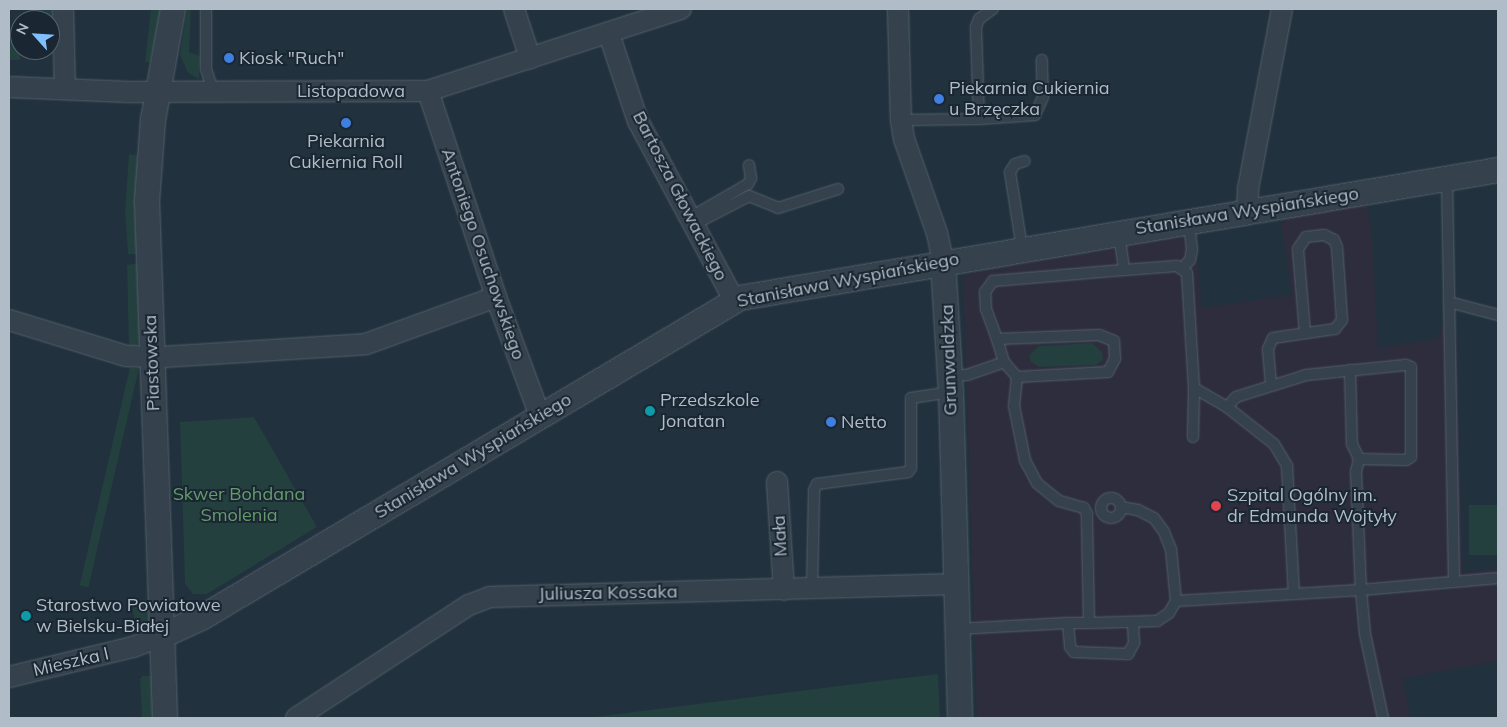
<!DOCTYPE html>
<meta charset="utf-8">
<style>
body{margin:0}
#map{position:relative;width:1507px;height:727px;overflow:hidden;background:#21313e;font-family:Mulish,sans-serif}
div>[style]{position:absolute}
[style*='--x']{left:calc(var(--x)*1px);top:calc(var(--y)*1px);width:calc(var(--w)*1px);rotate:calc(var(--a)*1deg)}
.medical>*{inset:0;background:#2e2d3e}
.green>*{inset:0;background:#233f3e;transform-origin:0 0}
.roads{filter:drop-shadow(0 0 1px #53606b) drop-shadow(0 0 1px #53606b)}
.service>*{height:10px;margin:-5px;padding:0 5px;transform-origin:5px;border-radius:5px;background:#35424e}
.service>.ring{margin:-5px;padding:0;box-sizing:content-box;background:none;border:10px solid #35424e;border-radius:50%}
.minor>*{height:20px;margin:-10px;padding:0 10px;transform-origin:10px;border-radius:10px;background:#35424e}
.tertiary>*{height:24px;margin:-12px;padding:0 12px;transform-origin:12px;border-radius:12px;background:#35424e}
.dots>*{width:14px;height:14px;translate:-50% -50%;box-sizing:border-box;border:2px solid #1a2732;border-radius:50%}
span{translate:-50% -50%;white-space:nowrap;text-align:center;line-height:1.15;-webkit-text-stroke:4px #1a2732;paint-order:stroke}
.poi-label{font-size:18px;color:#b0bdc9}
.left{translate:0 -50%;text-align:left}
.street-label{font-size:18px;color:#b0bdc9}
.park-label{font-size:18px;color:#659c6b}
.frame{position:absolute;inset:0;border:10px solid #b0bdc9;pointer-events:none}
.north{position:absolute;left:10px;top:10px;width:50px;height:50px;box-sizing:border-box;background:#1a2732;border:1px solid #56636e;border-radius:50%;rotate:296deg;font-size:14px;font-weight:700;line-height:20px;text-align:center;color:#b0bdc9}
.north::after{content:'';display:block;margin:auto;width:18px;height:22px;background:#80c0ff;clip-path:polygon(50% 0,100% 100%,50% 72%,0 100%)}
</style>
<div id="map">
<div class="medical">
<div style="clip-path:polygon(1367px 204px,1372px 236px,1378px 348px,1436px 339px,1442px 328px,1456px 328px,1463px 573px,1498px 568px,1498px 661px,1403px 678px,1410px 718px,977px 718px,963px 274px,1195px 234px,1202px 308px,1292px 295px,1281px 224px,1284px 223px,1283px 219px)"></div>
</div>
<div class="green">
<div style="clip-path:polygon(37px 9px,52px 9px,53px 39px,50px 39px,50px 20px,38px 20px)"></div>
<div style="clip-path:polygon(151px 9px,161px 9px,150px 62px,145px 62px)"></div>
<div style="clip-path:polygon(187px 9px,191px 9px,189px 52px,200px 56px,199px 79px,188px 73px,180px 55px)"></div>
<div style="left:9px;top:29px;width:11px;height:31px"></div>
<div style="clip-path:polygon(129px 154px,138px 155px,135px 211px,137px 254px,128px 254px,125px 211px)"></div>
<div style="clip-path:polygon(137px 263px,140px 343px,129px 349px,127px 265px)"></div>
<div style="clip-path:polygon(1092px 343px,1102px 352px,1103px 360px,1096px 365px,1040px 367px,1031px 362px,1029px 355px,1039px 346px)"></div>
<div style="left:130px;top:367px;width:9px;height:224px;rotate:13deg"></div>
<div style="clip-path:polygon(254px 417px,317px 527px,207px 594px,193px 594px,185px 584px,180px 422px)"></div>
<div style="left:1498px;top:505px;width:50px;height:29px;rotate:90deg"></div>
<div style="clip-path:polygon(142px 600px,150px 600px,150px 623px,138px 638px,133px 611px,133px 607px)"></div>
<div style="clip-path:polygon(938px 674px,940px 718px,586px 718px,878px 681px)"></div>
<div style="clip-path:polygon(142px 676px,152px 676px,155px 718px,142px 718px,140px 679px)"></div>
</div>
<div class="roads">
<div class="service">
<div style="--x:206;--y:9;--w:60;--a:90"></div>
<div style="--x:206;--y:69;--w:23;--a:72"></div>
<div style="--x:979;--y:119;--w:56;--a:-4.1"></div>
<div style="--x:1035;--y:115;--w:20;--a:-66"></div>
<div style="--x:1043;--y:97;--w:37;--a:-92"></div>
<div style="--x:901;--y:120;--w:78;--a:-0.7"></div>
<div style="--x:979;--y:119;--w:92;--a:-91.9"></div>
<div style="--x:976;--y:27;--w:9;--a:-69"></div>
<div style="--x:979;--y:19;--w:17;--a:-36"></div>
<div style="--x:1447;--y:178;--w:404;--a:89"></div>
<div style="--x:689;--y:218;--w:68;--a:-30"></div>
<div style="--x:748;--y:184;--w:7;--a:-63"></div>
<div style="--x:751;--y:178;--w:13;--a:-99"></div>
<div style="--x:693;--y:225;--w:63;--a:-27.4"></div>
<div style="--x:749;--y:196;--w:31;--a:22"></div>
<div style="--x:778;--y:208;--w:63;--a:-17.6"></div>
<div style="--x:1119;--y:233;--w:37;--a:82"></div>
<div style="--x:1124;--y:270;--w:53;--a:-4.3"></div>
<div style="--x:1177;--y:266;--w:12;--a:35"></div>
<div style="--x:1187;--y:273;--w:115;--a:86.5"></div>
<div style="--x:1194;--y:388;--w:38;--a:30"></div>
<div style="--x:1227;--y:407;--w:60;--a:38.2"></div>
<div style="--x:1274;--y:444;--w:26;--a:59"></div>
<div style="--x:1287;--y:466;--w:128;--a:86.9"></div>
<div style="--x:1294;--y:594;--w:118;--a:176.6"></div>
<div style="--x:1176;--y:601;--w:14;--a:120"></div>
<div style="--x:1169;--y:613;--w:14;--a:146"></div>
<div style="--x:1157;--y:621;--w:68;--a:178.3"></div>
<div style="--x:1089;--y:623;--w:109;--a:-91.1"></div>
<div style="--x:1087;--y:514;--w:7;--a:-117"></div>
<div style="--x:1084;--y:508;--w:26;--a:-164"></div>
<div style="--x:1059;--y:501;--w:28;--a:-141"></div>
<div style="--x:1037;--y:483;--w:26;--a:-118"></div>
<div style="--x:1025;--y:460;--w:55;--a:-101.5"></div>
<div style="--x:1014;--y:406;--w:29;--a:-84"></div>
<div style="--x:1017;--y:377;--w:91;--a:-3.1"></div>
<div style="--x:1108;--y:372;--w:15;--a:-62"></div>
<div style="--x:1115;--y:359;--w:18;--a:-93"></div>
<div style="--x:1114;--y:341;--w:16;--a:-158"></div>
<div style="--x:1099;--y:335;--w:102;--a:177.8"></div>
<div style="--x:997;--y:339;--w:32;--a:-110"></div>
<div style="--x:986;--y:309;--w:17;--a:-93"></div>
<div style="--x:985;--y:292;--w:14;--a:-54"></div>
<div style="--x:993;--y:281;--w:131;--a:-4.8"></div>
<div style="--x:1022;--y:248;--w:77;--a:-99"></div>
<div style="--x:1010;--y:172;--w:9;--a:-58"></div>
<div style="--x:1015;--y:164;--w:10;--a:-17"></div>
<div style="--x:1182;--y:268;--w:11;--a:-45"></div>
<div style="--x:1190;--y:260;--w:10;--a:-79"></div>
<div style="--x:1192;--y:250;--w:28;--a:-96"></div>
<div style="--x:1449;--y:302;--w:51;--a:14.9"></div>
<div style="--x:997;--y:339;--w:24;--a:73"></div>
<div style="--x:1004;--y:362;--w:20;--a:49"></div>
<div style="--x:1350;--y:370;--w:74;--a:88.5"></div>
<div style="--x:1352;--y:444;--w:17;--a:65"></div>
<div style="--x:950;--y:376;--w:17;--a:-3"></div>
<div style="--x:967;--y:375;--w:39;--a:-19"></div>
<div style="--x:1271;--y:384;--w:35;--a:-95"></div>
<div style="--x:1268;--y:349;--w:12;--a:-66"></div>
<div style="--x:1273;--y:338;--w:63;--a:-8.3"></div>
<div style="--x:1335;--y:329;--w:11;--a:-52"></div>
<div style="--x:1342;--y:320;--w:73;--a:-93.9"></div>
<div style="--x:1337;--y:247;--w:8;--a:-113"></div>
<div style="--x:1334;--y:240;--w:11;--a:-153"></div>
<div style="--x:1324;--y:235;--w:18;--a:174"></div>
<div style="--x:1306;--y:237;--w:14;--a:124"></div>
<div style="--x:1298;--y:249;--w:84;--a:85.2"></div>
<div style="--x:1227;--y:407;--w:13;--a:-48"></div>
<div style="--x:1236;--y:397;--w:73;--a:-17.4"></div>
<div style="--x:1306;--y:375;--w:100;--a:-5.7"></div>
<div style="--x:1406;--y:365;--w:5;--a:22"></div>
<div style="--x:1411;--y:367;--w:90;--a:90"></div>
<div style="--x:1411;--y:457;--w:6;--a:149"></div>
<div style="--x:1406;--y:460;--w:47;--a:-178.8"></div>
<div style="--x:1359;--y:459;--w:13;--a:103"></div>
<div style="--x:1356;--y:472;--w:118;--a:87.6"></div>
<div style="--x:1361;--y:590;--w:138;--a:-5"></div>
<div style="--x:1193;--y:437;--w:49;--a:-88.8"></div>
<div class="ring" style="left:1101px;top:498px;width:10px;height:10px"></div>
<div style="--x:1121;--y:507;--w:17;--a:10"></div>
<div style="--x:1138;--y:510;--w:18;--a:27"></div>
<div style="--x:1154;--y:518;--w:17;--a:54"></div>
<div style="--x:1164;--y:532;--w:18;--a:68"></div>
<div style="--x:1171;--y:549;--w:52;--a:84.5"></div>
<div style="--x:812;--y:589;--w:99;--a:-88.8"></div>
<div style="--x:814;--y:490;--w:7;--a:-63"></div>
<div style="--x:817;--y:484;--w:92;--a:-7.5"></div>
<div style="--x:908;--y:472;--w:5;--a:-53"></div>
<div style="--x:911;--y:468;--w:70;--a:-90"></div>
<div style="--x:911;--y:398;--w:40;--a:-8.5"></div>
<div style="--x:1294;--y:594;--w:67;--a:-3.4"></div>
<div style="--x:1361;--y:590;--w:44;--a:84.8"></div>
<div style="--x:1365;--y:634;--w:86;--a:77.9"></div>
<div style="--x:1089;--y:623;--w:21;--a:180"></div>
<div style="--x:1068;--y:623;--w:24;--a:85"></div>
<div style="--x:1070;--y:647;--w:6;--a:51"></div>
<div style="--x:1074;--y:652;--w:54;--a:2.1"></div>
<div style="--x:1128;--y:654;--w:13;--a:-61"></div>
<div style="--x:1134;--y:643;--w:21;--a:-93"></div>
<div style="--x:957;--y:629;--w:111;--a:-3.1"></div>
</div>
<div class="minor">
<div style="--x:63;--y:9;--w:80;--a:88.6"></div>
<div style="--x:514;--y:9;--w:52;--a:71.9"></div>
<div style="--x:898;--y:9;--w:111;--a:88.5"></div>
<div style="--x:901;--y:120;--w:19;--a:81"></div>
<div style="--x:904;--y:139;--w:100;--a:70.7"></div>
<div style="--x:937;--y:233;--w:30;--a:78"></div>
<div style="--x:609;--y:34;--w:92;--a:71.6"></div>
<div style="--x:638;--y:121;--w:203;--a:61.8"></div>
<div style="--x:9;--y:87;--w:120;--a:2.4"></div>
<div style="--x:129;--y:92;--w:299;--a:-0.2"></div>
<div style="--x:428;--y:91;--w:266;--a:-18"></div>
<div style="--x:428;--y:91;--w:217;--a:71.7"></div>
<div style="--x:496;--y:297;--w:127;--a:69.7"></div>
<div style="--x:1247;--y:211;--w:22;--a:-87"></div>
<div style="--x:1248;--y:189;--w:183;--a:-79.3"></div>
<div style="--x:9;--y:320;--w:122;--a:17.1"></div>
<div style="--x:126;--y:356;--w:36;--a:2"></div>
<div style="--x:162;--y:357;--w:204;--a:-3.6"></div>
<div style="--x:366;--y:344;--w:138;--a:-19.9"></div>
<div style="--x:777;--y:482;--w:108;--a:86.3"></div>
<div style="--x:9;--y:677;--w:128;--a:-13.6"></div>
<div style="--x:133;--y:647;--w:31;--a:-21"></div>
<div style="--x:296;--y:718;--w:207;--a:-33.2"></div>
<div style="--x:469;--y:605;--w:22;--a:-21"></div>
<div style="--x:490;--y:597;--w:466;--a:-1.6"></div>
</div>
<div class="tertiary">
<div style="--x:943;--y:262;--w:130;--a:86.5"></div>
<div style="--x:951;--y:392;--w:326;--a:88.4"></div>
<div style="--x:162;--y:636;--w:45;--a:-24.9"></div>
<div style="--x:203;--y:617;--w:625;--a:-30.71"></div>
<div style="--x:740;--y:298;--w:769;--a:-9.58"></div>
<div style="--x:165;--y:718;--w:517;--a:-91.99"></div>
<div style="--x:147;--y:201;--w:81;--a:-85.8"></div>
<div style="--x:153;--y:120;--w:113;--a:-79.8"></div>
</div>
</div>
<div class="dots">
<div style="left:229px;top:58px;background:#3f7fe0"></div>
<div style="left:939px;top:99px;background:#3f7fe0"></div>
<div style="left:346px;top:123px;background:#3f7fe0"></div>
<div style="left:650px;top:411px;background:#0f9aa8"></div>
<div style="left:831px;top:422px;background:#3f7fe0"></div>
<div style="left:1216px;top:506px;background:#e0444e"></div>
<div style="left:26px;top:616px;background:#0f9aa8"></div>
</div>
<div class="poi-label">
<span class="left" style="left:239px;top:58px">Kiosk "Ruch"</span>
<span class="left" style="left:949px;top:99px">Piekarnia Cukiernia<br>u Brzęczka</span>
<span style="left:346px;top:152px">Piekarnia<br>Cukiernia Roll</span>
<span class="left" style="left:660px;top:411px">Przedszkole<br>Jonatan</span>
<span class="left" style="left:841px;top:422px">Netto</span>
<span class="left" style="left:1227px;top:506px">Szpital Ogólny im.<br>dr Edmunda Wojtyły</span>
<span class="left" style="left:36px;top:616px">Starostwo Powiatowe<br>w Bielsku-Białej</span>
</div>
<div class="street-label">
<span style="left:351px;top:91px">Listopadowa</span>
<span style="left:680px;top:196px;rotate:63deg">Bartosza Głowackiego</span>
<span style="left:1247px;top:211px;rotate:-9deg">Stanisława Wyspiańskiego</span>
<span style="left:483px;top:254px;rotate:71deg">Antoniego Osuchowskiego</span>
<span style="left:848px;top:280px;rotate:-11deg">Stanisława Wyspiańskiego</span>
<span style="left:949px;top:360px;rotate:-92deg">Grunwaldzka</span>
<span style="left:152px;top:363px;rotate:-92deg">Piastowska</span>
<span style="left:473px;top:456px;rotate:-31deg">Stanisława Wyspiańskiego</span>
<span style="left:780px;top:536px;rotate:-93deg">Mała</span>
<span style="left:608px;top:593px;rotate:-1deg">Juliusza Kossaka</span>
<span style="left:71px;top:662px;rotate:-13deg">Mieszka I</span>
</div>
<div class="park-label">
<span style="left:239px;top:505px">Skwer Bohdana<br>Smolenia</span>
</div>
<div class="frame"></div>
<div class="north">N</div>
</div>
